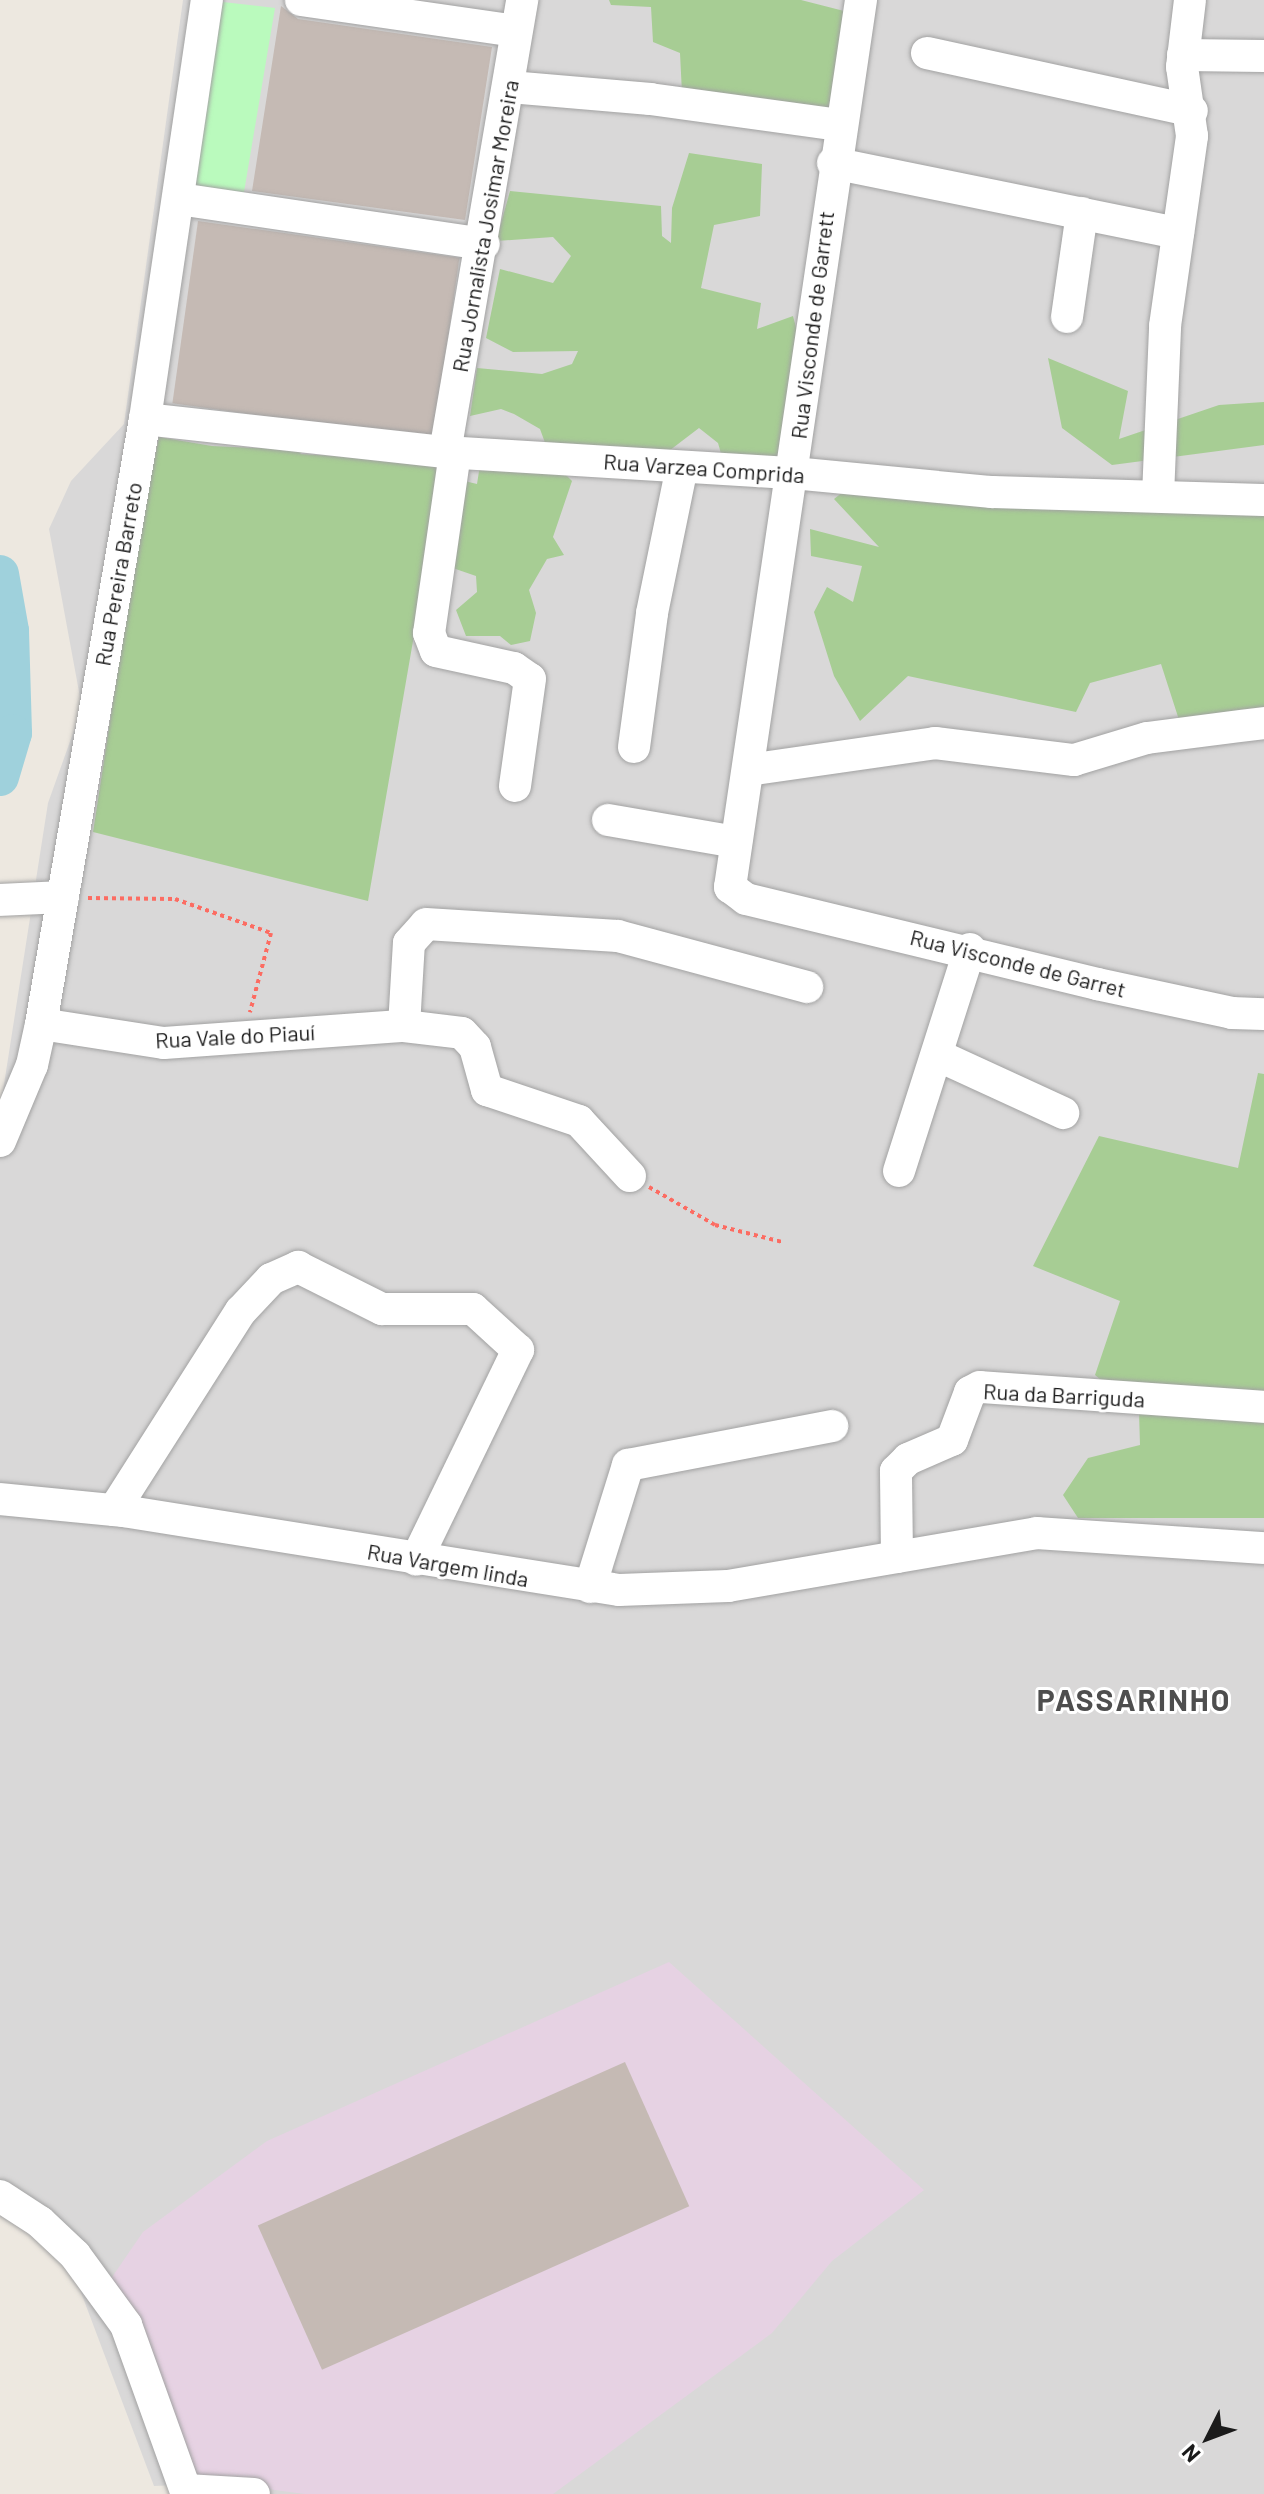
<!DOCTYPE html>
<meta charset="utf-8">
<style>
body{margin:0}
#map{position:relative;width:1264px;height:2494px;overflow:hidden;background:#ede8e0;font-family:Barlow,sans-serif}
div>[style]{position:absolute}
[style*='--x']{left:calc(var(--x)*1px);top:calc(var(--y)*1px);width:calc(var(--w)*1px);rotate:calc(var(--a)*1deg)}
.residential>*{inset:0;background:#d9d8d8}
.industrial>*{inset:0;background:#e6d2e3}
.forest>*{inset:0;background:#a7cd94}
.park>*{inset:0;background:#bafabd}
.river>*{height:38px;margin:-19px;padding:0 19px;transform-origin:19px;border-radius:19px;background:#9fd1dc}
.building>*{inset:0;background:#c5bab4;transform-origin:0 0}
.path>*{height:4px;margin-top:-2px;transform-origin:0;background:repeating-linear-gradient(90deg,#fc6c62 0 4px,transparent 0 8px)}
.roads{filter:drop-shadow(0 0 2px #a2a2a2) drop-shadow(0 0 2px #a2a2a2)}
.minor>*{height:32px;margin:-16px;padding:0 16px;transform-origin:16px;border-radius:16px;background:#fff}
span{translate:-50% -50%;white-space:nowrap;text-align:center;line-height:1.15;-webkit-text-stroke:6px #fff;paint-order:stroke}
.street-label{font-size:22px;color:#1b1b1b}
.district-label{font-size:30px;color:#4e4e4e;font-weight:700;letter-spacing:2px}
.north{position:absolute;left:1168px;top:2398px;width:80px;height:80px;-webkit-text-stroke:6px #fff;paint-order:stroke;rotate:228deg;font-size:22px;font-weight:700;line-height:32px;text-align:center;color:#1b1b1b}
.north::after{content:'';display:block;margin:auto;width:28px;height:36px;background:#1b1b1b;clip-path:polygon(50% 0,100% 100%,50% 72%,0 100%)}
</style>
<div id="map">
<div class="residential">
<div style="clip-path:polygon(183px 0,1264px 0,1264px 2494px,239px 2494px,200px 2484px,154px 2486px,68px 2258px,0 2205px,0 1110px,48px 803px,82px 708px,49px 529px,71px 481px,124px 424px)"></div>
</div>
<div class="industrial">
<div style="clip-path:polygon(669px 1962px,924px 2190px,832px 2261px,772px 2333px,553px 2494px,305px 2494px,192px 2479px,108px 2283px,143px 2232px,267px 2141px)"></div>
</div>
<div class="forest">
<div style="clip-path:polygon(609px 0,801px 0,844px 11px,828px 115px,682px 93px,680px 53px,653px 42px,651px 7px,611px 5px)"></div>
<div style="clip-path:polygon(689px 153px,762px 164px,760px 216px,714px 225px,701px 288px,761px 303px,757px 329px,793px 316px,799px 339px,785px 473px,722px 457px,718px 443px,699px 428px,661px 457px,548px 451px,540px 429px,514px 414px,501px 409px,470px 416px,477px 368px,542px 374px,572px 364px,578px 351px,513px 352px,486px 338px,500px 269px,553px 283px,571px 256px,553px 237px,496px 241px,510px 191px,661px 206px,662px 236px,671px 243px,672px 208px)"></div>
<div style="clip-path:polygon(1048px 358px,1128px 391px,1119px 439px,1219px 405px,1264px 402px,1264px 445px,1112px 465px,1062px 428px)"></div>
<div style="clip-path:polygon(159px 437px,212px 446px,304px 450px,300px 454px,444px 462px,368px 901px,93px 832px,139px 532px)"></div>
<div style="clip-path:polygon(549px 458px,572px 481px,553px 537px,564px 555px,547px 559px,529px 590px,536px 613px,530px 641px,511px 645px,500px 636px,466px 636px,456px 610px,477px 592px,476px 576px,444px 565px,456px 479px,477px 484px,480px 465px)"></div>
<div style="clip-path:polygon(848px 488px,1264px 494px,1264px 713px,1180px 723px,1161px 664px,1090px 683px,1076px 712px,908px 676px,860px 721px,834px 676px,814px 612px,827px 587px,853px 602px,862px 566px,811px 556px,810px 529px,879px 547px,834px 499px)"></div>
<div style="clip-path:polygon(1258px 1073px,1264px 1074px,1264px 1518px,1078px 1518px,1063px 1495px,1088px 1458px,1140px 1445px,1139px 1412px,1095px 1375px,1120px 1301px,1033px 1266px,1099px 1136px,1238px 1168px)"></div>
</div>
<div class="park">
<div style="clip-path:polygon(214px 1px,275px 8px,243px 198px,191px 190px)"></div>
</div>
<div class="river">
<div style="--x:0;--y:574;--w:58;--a:80"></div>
<div style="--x:10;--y:631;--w:102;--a:88.3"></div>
<div style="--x:13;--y:733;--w:46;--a:106.5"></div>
</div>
<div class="building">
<div style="clip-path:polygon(281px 6px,298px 19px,492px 47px,465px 220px,252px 191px)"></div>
<div style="left:198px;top:221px;width:264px;height:184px;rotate:8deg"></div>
<div style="left:625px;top:2062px;width:158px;height:402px;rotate:66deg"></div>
</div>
<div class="path">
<div style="--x:88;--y:898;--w:87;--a:0.7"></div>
<div style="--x:175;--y:899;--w:102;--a:19.5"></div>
<div style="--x:271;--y:933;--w:82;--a:104.9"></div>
<div style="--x:649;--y:1187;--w:76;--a:29.9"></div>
<div style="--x:715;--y:1225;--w:69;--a:14.2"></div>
</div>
<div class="roads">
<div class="minor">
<div style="--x:301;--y:0;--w:216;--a:8.2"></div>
<div style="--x:861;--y:0;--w:897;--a:98.4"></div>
<div style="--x:730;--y:887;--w:20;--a:37"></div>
<div style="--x:746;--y:899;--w:361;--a:13.6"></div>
<div style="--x:1097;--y:984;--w:138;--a:12.1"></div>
<div style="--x:1232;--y:1013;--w:32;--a:2"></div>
<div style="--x:927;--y:53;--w:271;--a:12.3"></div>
<div style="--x:1183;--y:55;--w:81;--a:0.7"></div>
<div style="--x:510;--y:87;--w:141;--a:4.9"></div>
<div style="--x:650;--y:99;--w:192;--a:7.8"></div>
<div style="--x:833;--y:163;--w:352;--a:11.5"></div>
<div style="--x:179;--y:199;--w:308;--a:8.4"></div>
<div style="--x:1067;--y:317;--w:105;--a:-81.8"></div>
<div style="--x:145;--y:419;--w:302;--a:6.3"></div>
<div style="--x:445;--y:452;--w:349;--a:3.5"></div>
<div style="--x:793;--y:473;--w:200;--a:5.5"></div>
<div style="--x:992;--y:492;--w:272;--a:1.7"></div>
<div style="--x:445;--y:452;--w:459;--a:-80.3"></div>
<div style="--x:455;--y:453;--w:182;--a:98.2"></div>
<div style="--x:429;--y:633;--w:19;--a:69"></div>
<div style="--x:436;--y:651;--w:80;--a:12.3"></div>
<div style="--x:514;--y:668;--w:19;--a:35"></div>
<div style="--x:530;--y:679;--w:108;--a:98"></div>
<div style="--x:1158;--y:496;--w:170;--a:-87.6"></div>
<div style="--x:1165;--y:326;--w:192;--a:-81.9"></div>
<div style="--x:1192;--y:136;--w:70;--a:-98.2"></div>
<div style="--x:1182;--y:67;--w:67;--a:-83.2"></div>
<div style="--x:634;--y:747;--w:135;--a:-82.3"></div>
<div style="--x:652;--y:613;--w:149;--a:-78.4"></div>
<div style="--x:748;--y:770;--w:189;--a:-8.2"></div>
<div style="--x:935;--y:743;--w:140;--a:7"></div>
<div style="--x:1074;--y:760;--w:76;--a:-16.8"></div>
<div style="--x:1147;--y:738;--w:118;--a:-7.3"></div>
<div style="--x:608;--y:820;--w:130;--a:9.8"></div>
<div style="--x:0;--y:900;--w:63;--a:-2.7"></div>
<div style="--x:41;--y:1024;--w:124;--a:8.8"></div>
<div style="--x:164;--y:1043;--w:241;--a:-4.1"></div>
<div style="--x:404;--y:1026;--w:58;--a:6.9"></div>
<div style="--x:462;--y:1033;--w:19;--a:47"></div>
<div style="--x:475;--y:1047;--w:45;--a:74.4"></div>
<div style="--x:487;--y:1090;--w:97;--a:18.6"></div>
<div style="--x:579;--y:1121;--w:75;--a:47.2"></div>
<div style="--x:404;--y:1026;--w:83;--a:-86.6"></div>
<div style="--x:409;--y:943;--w:25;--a:-48"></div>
<div style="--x:426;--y:924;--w:192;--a:3.6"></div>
<div style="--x:618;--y:936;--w:196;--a:15.1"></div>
<div style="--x:937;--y:1055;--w:139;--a:24.7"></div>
<div style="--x:0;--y:1141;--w:82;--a:-67.2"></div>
<div style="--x:32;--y:1065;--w:42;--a:-77.6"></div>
<div style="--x:41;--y:1024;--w:614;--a:-80.25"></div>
<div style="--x:145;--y:419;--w:424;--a:-81.6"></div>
<div style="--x:899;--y:1171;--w:233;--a:-72.3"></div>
<div style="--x:0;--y:1499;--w:124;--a:5.6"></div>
<div style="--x:123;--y:1511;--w:502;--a:9.05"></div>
<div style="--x:619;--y:1590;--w:109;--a:-2.1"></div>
<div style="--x:728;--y:1586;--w:314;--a:-9.7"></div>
<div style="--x:1037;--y:1533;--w:227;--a:3.8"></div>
<div style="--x:114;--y:1510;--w:236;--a:-57.5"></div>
<div style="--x:241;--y:1311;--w:44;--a:-46.8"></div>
<div style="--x:271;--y:1279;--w:30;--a:-24"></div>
<div style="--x:298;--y:1267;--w:94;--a:26.6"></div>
<div style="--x:382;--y:1309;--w:91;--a:0"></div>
<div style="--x:473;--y:1309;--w:61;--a:42.3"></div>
<div style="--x:518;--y:1350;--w:233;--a:115.9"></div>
<div style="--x:897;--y:1557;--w:86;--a:-90.7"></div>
<div style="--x:896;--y:1471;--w:17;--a:-45"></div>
<div style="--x:908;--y:1459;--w:48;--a:-23.4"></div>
<div style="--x:952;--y:1440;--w:51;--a:-69.4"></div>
<div style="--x:970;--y:1392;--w:11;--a:-27"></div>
<div style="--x:980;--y:1387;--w:285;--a:4"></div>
<div style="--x:590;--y:1587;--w:128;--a:-72.7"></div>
<div style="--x:628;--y:1465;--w:208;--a:-10.8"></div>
<div style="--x:0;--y:2196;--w:48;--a:33"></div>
<div style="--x:40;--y:2222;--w:48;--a:43.3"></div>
<div style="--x:75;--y:2255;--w:87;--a:53.9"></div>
<div style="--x:126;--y:2325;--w:180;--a:70.2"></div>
<div style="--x:186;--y:2490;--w:68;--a:3.4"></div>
</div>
</div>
<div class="street-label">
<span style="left:485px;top:226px;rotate:-80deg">Rua Jornalista Josimar Moreira</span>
<span style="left:812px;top:325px;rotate:-83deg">Rua Visconde de Garrett</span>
<span style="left:704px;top:468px;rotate:4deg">Rua Varzea Comprida</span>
<span style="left:118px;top:574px;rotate:-80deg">Rua Pereira Barreto</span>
<span style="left:1018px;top:963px;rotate:14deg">Rua Visconde de Garret</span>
<span style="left:235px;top:1036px;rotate:-3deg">Rua Vale do Piauí</span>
<span style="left:1064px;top:1395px;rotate:3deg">Rua da Barriguda</span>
<span style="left:448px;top:1565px;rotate:10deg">Rua Vargem linda</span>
</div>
<div class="district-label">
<span style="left:1134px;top:1699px">PASSARINHO</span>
</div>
<div class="north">N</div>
</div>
